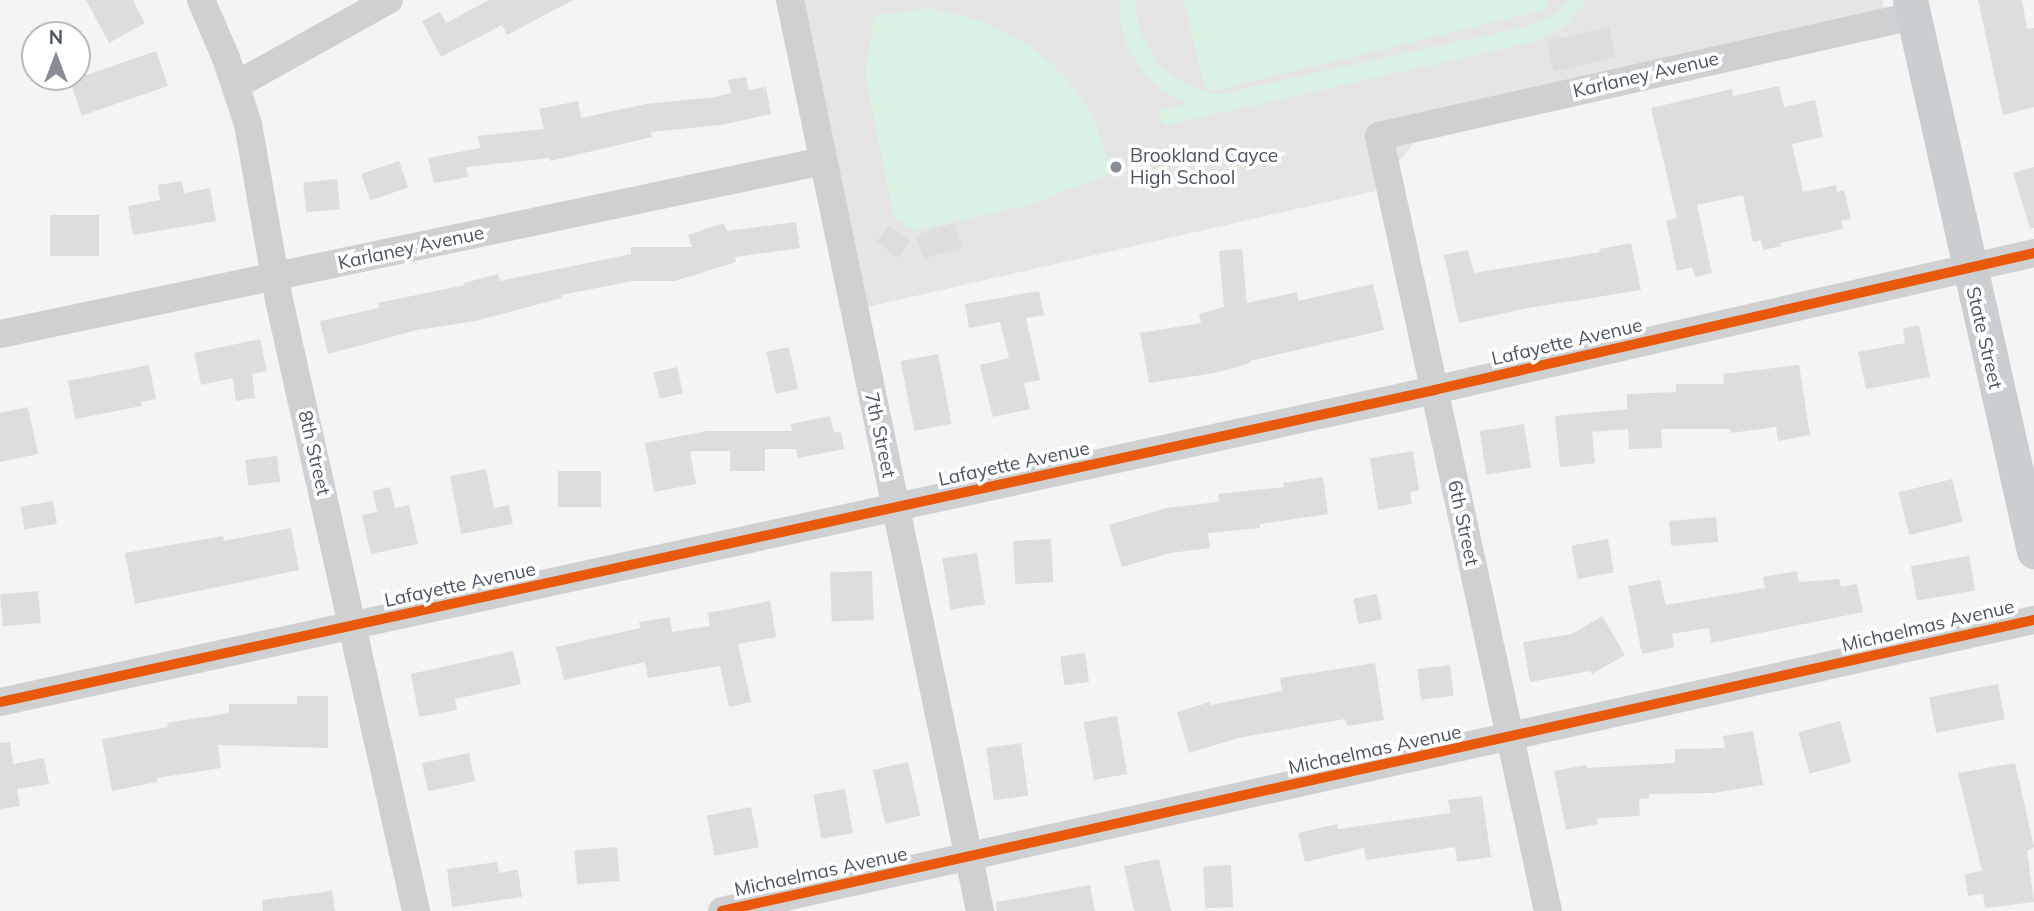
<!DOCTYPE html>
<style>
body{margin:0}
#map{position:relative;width:2034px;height:911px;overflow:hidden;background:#f4f4f4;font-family:Mulish,sans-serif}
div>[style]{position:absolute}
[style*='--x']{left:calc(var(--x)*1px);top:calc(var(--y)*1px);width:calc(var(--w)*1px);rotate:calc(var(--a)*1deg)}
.education>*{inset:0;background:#e6e5e6}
.green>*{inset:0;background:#d9f2e3}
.building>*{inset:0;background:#ddddde;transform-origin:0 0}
.minor>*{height:28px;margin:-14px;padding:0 14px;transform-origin:14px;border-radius:14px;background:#ced0d2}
.major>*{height:35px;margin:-17.5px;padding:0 17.5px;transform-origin:17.5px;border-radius:17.5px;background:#caced1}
.cycleway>*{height:10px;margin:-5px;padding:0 5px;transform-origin:5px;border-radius:5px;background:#e8590c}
.dots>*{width:19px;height:19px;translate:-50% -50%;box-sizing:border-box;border:4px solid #fff;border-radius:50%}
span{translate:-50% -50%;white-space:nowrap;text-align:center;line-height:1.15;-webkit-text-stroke:7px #fff;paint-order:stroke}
.street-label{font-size:19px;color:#4a5661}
.poi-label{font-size:19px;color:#4a5661}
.left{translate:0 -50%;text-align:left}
.north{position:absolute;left:21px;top:21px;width:70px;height:70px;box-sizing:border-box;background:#fff;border:2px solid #b7bbc0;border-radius:50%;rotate:0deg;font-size:19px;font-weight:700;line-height:28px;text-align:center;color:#4a5661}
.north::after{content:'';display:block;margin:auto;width:24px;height:32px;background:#868d94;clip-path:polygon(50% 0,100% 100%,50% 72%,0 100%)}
</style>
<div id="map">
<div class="education">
<div style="clip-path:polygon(800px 0,1882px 0,1890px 33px,1414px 143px,1375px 191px,867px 307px)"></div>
</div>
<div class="green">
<div style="clip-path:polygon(1119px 0,1136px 0,1138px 28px,1158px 65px,1181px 82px,1206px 92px,1184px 0,1546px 0,1548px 9px,1207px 92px,1221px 94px,1528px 26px,1552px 16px,1568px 0,1588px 0,1563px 27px,1537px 41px,1163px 126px,1159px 110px,1187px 104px,1160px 89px,1140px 68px,1128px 49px,1122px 30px)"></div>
<div style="clip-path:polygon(929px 8px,978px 20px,1028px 44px,1064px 75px,1091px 111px,1112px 173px,1030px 205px,913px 231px,894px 218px,865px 74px,874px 16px)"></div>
</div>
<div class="building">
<div style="clip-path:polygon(86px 0,133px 0,145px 23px,109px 43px)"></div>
<div style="clip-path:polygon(489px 0,573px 0,507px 35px,502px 25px,441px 57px,422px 21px,440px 12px,446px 23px)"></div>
<div style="clip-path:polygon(1978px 0,2022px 0,2027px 29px,2034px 28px,2034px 107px,2003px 115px)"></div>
<div style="left:1609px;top:27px;width:31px;height:64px;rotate:77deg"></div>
<div style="left:156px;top:51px;width:37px;height:91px;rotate:71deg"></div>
<div style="clip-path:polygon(746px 77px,749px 90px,766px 87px,771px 114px,721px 125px,651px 132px,652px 137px,550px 161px,549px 158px,466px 167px,468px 177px,434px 183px,428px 158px,480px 148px,478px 136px,544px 129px,539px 109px,578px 101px,581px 118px,646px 104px,715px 97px,731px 93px,728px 80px)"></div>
<div style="clip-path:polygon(1779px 86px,1784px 107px,1815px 100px,1823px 137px,1792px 144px,1803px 192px,1836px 185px,1837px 192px,1844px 190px,1851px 219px,1841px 221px,1843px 229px,1780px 243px,1781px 246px,1763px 250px,1761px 240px,1753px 242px,1743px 195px,1697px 205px,1712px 273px,1695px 277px,1692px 267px,1677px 271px,1666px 221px,1677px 218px,1651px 108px,1732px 89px,1733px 96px)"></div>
<div style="left:399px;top:161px;width:28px;height:40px;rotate:71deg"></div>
<div style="clip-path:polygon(2034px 167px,2034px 228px,2030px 228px,2013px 173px)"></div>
<div style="left:337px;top:179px;width:30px;height:34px;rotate:84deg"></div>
<div style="clip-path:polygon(182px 181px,184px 193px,210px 188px,216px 221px,133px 235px,128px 206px,160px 200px,158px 185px)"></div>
<div style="left:50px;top:215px;width:49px;height:41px"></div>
<div style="clip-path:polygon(796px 222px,800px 248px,735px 257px,736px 262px,675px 281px,633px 281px,561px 295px,562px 298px,475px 321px,417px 330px,328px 354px,320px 321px,379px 308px,378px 303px,465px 285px,464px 283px,498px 274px,500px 281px,631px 254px,631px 247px,692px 247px,688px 235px,724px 223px,727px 231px)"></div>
<div style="left:954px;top:223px;width:25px;height:40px;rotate:72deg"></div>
<div style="left:889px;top:225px;width:27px;height:21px;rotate:36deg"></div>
<div style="clip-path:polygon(1631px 243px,1641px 290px,1523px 309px,1459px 323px,1444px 255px,1468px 250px,1474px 273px,1600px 252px,1599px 249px)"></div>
<div style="clip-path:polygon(1242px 249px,1247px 303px,1297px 292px,1298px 301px,1373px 284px,1384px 330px,1250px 361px,1250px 363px,1215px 373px,1149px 383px,1140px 333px,1201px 323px,1199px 314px,1224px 307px,1219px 251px)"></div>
<div style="clip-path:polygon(1039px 291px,1044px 315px,1026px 318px,1040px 380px,1024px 383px,1030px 409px,993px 417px,980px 365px,1009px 358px,1000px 322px,969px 328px,965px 304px)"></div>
<div style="clip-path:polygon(1919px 325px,1930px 377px,1866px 389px,1858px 352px,1905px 343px,1903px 329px)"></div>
<div style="clip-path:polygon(260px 339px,267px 371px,252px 374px,255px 398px,236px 401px,233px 378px,201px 385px,194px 353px)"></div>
<div style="left:789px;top:347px;width:43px;height:23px;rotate:78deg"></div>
<div style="left:938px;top:354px;width:71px;height:38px;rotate:79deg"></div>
<div style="clip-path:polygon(149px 365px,156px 399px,141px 402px,142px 406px,75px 419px,68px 381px)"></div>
<div style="clip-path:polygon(1799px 365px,1810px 435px,1778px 441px,1776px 427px,1731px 433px,1730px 429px,1661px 429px,1662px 448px,1629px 449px,1628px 429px,1592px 432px,1595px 463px,1560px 467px,1555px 416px,1627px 409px,1627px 394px,1676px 392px,1676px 384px,1724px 384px,1723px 374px)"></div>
<div style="left:677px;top:367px;width:27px;height:24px;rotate:77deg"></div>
<div style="clip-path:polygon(28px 407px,38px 454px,0 462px,0 413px)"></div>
<div style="clip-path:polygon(830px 416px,834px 433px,841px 431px,844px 449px,798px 458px,796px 449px,765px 449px,765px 471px,730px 471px,730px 451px,690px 451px,696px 484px,654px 492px,645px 443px,707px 431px,792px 431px,791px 424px)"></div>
<div style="left:1524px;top:424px;width:44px;height:45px;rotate:81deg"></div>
<div style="clip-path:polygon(1413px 451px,1419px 490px,1410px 492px,1412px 504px,1378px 510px,1370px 458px)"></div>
<div style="left:277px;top:456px;width:26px;height:32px;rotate:83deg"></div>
<div style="clip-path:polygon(486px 469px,494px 508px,509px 505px,513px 524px,461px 534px,450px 476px)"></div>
<div style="left:558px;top:471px;width:43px;height:36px"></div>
<div style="clip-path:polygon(1323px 477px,1328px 514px,1260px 524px,1260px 528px,1208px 533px,1210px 548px,1170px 553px,1122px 567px,1109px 525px,1166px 508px,1219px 502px,1218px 494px,1284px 487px,1283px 483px)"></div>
<div style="left:1952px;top:479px;width:44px;height:55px;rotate:76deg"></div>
<div style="clip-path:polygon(390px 487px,395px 508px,409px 505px,418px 544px,371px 554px,362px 515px,377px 512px,373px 491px)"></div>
<div style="left:53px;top:501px;width:23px;height:33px;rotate:80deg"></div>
<div style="left:1716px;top:517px;width:25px;height:47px;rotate:85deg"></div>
<div style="clip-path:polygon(291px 528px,299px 570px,135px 604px,125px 553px,223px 536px,224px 541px)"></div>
<div style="left:1051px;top:539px;width:43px;height:38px;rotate:87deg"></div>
<div style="left:1608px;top:539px;width:34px;height:37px;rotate:80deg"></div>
<div style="left:977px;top:553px;width:52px;height:35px;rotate:81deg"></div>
<div style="left:1969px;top:556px;width:35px;height:59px;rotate:80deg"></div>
<div style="left:872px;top:571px;width:49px;height:42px;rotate:88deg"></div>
<div style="clip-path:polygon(1797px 571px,1799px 582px,1839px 579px,1841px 587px,1857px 584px,1863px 612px,1711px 643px,1709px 628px,1672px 634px,1674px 647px,1642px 654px,1628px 586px,1660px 580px,1666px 605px,1765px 588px,1763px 577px)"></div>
<div style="left:38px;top:591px;width:32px;height:38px;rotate:85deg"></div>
<div style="left:1377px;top:594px;width:26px;height:24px;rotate:79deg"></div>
<div style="clip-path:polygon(770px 601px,776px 637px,738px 644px,751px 702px,729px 707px,720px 666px,648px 678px,645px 662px,564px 680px,556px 647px,640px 628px,639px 622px,670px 617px,672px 632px,710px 626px,708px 613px)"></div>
<div style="clip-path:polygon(1602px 616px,1625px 655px,1592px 674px,1590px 671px,1530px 682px,1523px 642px,1572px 634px)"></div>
<div style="clip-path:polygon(513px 651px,521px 684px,455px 699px,457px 710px,419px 717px,411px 674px)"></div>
<div style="left:1085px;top:653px;width:29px;height:25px;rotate:82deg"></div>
<div style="clip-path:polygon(1375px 663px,1384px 720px,1347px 726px,1345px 719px,1238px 738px,1189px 753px,1177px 712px,1210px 702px,1211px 705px,1282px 691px,1280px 678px)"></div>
<div style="left:1450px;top:665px;width:31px;height:33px;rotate:83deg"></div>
<div style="left:1998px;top:684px;width:36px;height:70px;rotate:79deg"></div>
<div style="clip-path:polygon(297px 696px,328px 696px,328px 748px,218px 745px,221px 768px,157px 778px,157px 782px,112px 791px,102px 739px,168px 727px,167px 723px,229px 713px,229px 704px,297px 704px)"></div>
<div style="left:1117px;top:716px;width:59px;height:34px;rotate:80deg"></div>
<div style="left:1840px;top:721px;width:43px;height:43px;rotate:75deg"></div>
<div style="clip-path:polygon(1753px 731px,1763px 785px,1713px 793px,1649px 794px,1649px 798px,1639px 799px,1640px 816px,1597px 818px,1598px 824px,1566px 830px,1554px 771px,1586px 765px,1587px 768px,1675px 763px,1675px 749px,1725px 748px,1723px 736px)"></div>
<div style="clip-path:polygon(10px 742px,13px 764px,44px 758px,49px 784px,17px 789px,20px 806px,0 809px,0 743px)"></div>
<div style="left:1021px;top:743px;width:53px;height:35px;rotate:82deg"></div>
<div style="left:469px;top:753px;width:29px;height:48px;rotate:78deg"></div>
<div style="left:908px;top:762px;width:55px;height:36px;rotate:77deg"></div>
<div style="clip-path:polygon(2015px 763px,2034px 847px,2027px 851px,2034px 902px,1985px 908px,1983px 894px,1968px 896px,1965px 874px,1982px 871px,1958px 773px)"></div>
<div style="left:845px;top:789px;width:45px;height:32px;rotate:80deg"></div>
<div style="clip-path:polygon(1482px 796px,1491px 857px,1457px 862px,1455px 847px,1366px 860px,1364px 848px,1305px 862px,1298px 833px,1337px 824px,1338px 829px,1450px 813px,1448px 800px)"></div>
<div style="left:751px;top:807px;width:41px;height:45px;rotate:79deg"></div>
<div style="left:617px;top:847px;width:34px;height:43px;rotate:85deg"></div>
<div style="clip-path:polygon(1159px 859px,1171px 911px,1134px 911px,1124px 866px)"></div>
<div style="clip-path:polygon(497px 862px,499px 873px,518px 870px,522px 897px,452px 907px,447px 869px)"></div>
<div style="left:1231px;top:865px;width:42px;height:28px;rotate:87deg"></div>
<div style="clip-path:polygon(1090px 885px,1095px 911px,997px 911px,996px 902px)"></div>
<div style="clip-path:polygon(332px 891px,335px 911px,263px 911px,262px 900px)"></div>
</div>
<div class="minor">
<div style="--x:201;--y:0;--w:63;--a:66.7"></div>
<div style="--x:226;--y:58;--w:70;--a:71.6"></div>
<div style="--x:248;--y:124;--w:179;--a:80"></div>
<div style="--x:279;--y:300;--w:626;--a:77.36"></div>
<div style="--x:790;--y:0;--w:931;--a:78.22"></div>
<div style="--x:236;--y:85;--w:175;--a:-29.1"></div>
<div style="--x:0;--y:334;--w:841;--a:-11.87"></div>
<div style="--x:0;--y:702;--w:1468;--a:-12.27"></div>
<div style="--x:1434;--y:390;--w:615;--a:-12.86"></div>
<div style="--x:722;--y:911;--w:1344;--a:-12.51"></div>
<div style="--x:1548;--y:911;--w:793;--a:-102.3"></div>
<div style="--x:1379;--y:136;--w:547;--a:-12.67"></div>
</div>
<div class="major">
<div style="--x:1910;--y:0;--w:565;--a:77.32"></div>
</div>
<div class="cycleway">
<div style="--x:0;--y:702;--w:1468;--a:-12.27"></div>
<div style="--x:1434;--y:390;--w:615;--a:-12.86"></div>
<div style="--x:722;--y:911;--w:1344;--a:-12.51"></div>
</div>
<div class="dots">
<div style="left:1116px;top:167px;background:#868d94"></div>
</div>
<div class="street-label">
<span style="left:1646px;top:75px;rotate:-13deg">Karlaney Avenue</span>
<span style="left:411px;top:248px;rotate:-12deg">Karlaney Avenue</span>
<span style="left:1984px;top:338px;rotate:77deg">State Street</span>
<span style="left:1567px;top:342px;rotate:-13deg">Lafayette Avenue</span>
<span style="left:880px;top:435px;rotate:78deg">7th Street</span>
<span style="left:314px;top:453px;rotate:77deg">8th Street</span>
<span style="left:1014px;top:464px;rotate:-12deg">Lafayette Avenue</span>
<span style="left:1463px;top:523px;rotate:78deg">6th Street</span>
<span style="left:460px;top:585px;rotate:-12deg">Lafayette Avenue</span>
<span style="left:1928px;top:626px;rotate:-13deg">Michaelmas Avenue</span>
<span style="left:1375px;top:750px;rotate:-12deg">Michaelmas Avenue</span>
<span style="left:821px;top:872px;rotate:-12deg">Michaelmas Avenue</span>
</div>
<div class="poi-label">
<span class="left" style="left:1130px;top:167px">Brookland Cayce<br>High School</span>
</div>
<div class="north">N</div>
</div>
